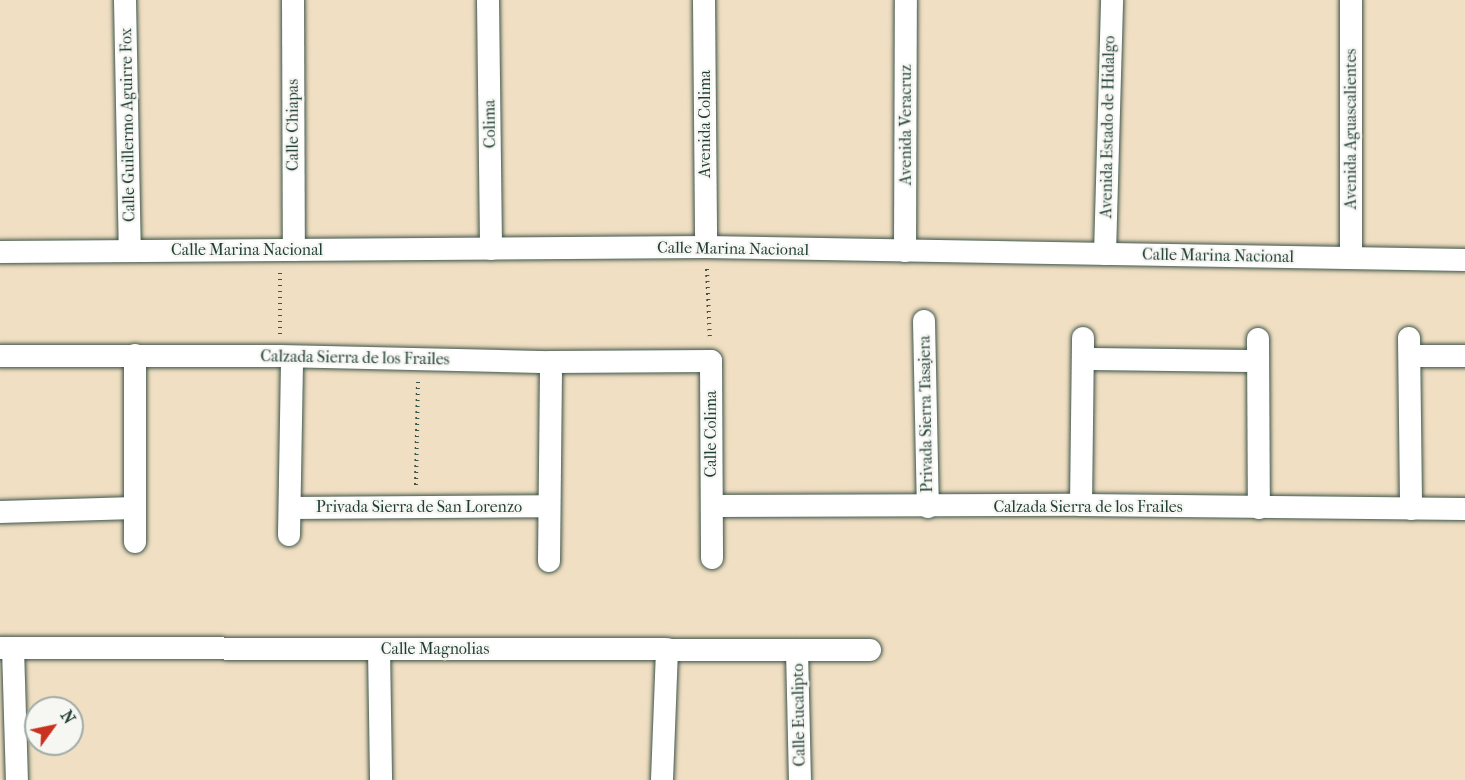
<!DOCTYPE html>
<style>
body{margin:0}
#map{position:relative;width:1465px;height:780px;overflow:hidden;background:#f1dfc3;font-family:"IM FELL French Canon",serif}
div>[style]{position:absolute}
[style*='--x']{left:calc(var(--x)*1px);top:calc(var(--y)*1px);width:calc(var(--w)*1px);rotate:calc(var(--a)*1deg)}
.path>*{height:4px;margin-top:-2px;transform-origin:0;background:repeating-linear-gradient(90deg,#3e5549 0 1.5px,transparent 0 6px)}
.roads{filter:drop-shadow(0 0 2px #3e5549) drop-shadow(0 0 2px #3e5549)}
.street>*{height:22px;margin:-11px;padding:0 11px;transform-origin:11px;border-radius:11px;background:#fff}
span{translate:-50% -50%;white-space:nowrap;text-align:center;line-height:1.15;-webkit-text-stroke:4.5px #f6f6f2;paint-order:stroke}
.street-label{font-size:16px;color:#1f3d34}
.north{position:absolute;left:24px;top:696px;width:60px;height:60px;box-sizing:border-box;background:#f6f6f2;border:2px solid #a0aca6;border-radius:50%;rotate:57deg;font-size:16px;font-weight:700;line-height:24px;text-align:center;color:#1f3d34}
.north::after{content:'';display:block;margin:auto;width:21px;height:27px;background:#c8321e;clip-path:polygon(50% 0,100% 100%,50% 72%,0 100%)}
</style>
<div id="map">
<div class="path">
<div style="--x:707;--y:269;--w:71;--a:87.6"></div>
<div style="--x:280;--y:334;--w:61;--a:-90"></div>
<div style="--x:416;--y:485;--w:103;--a:-88.9"></div>
</div>
<div class="roads">
<div class="street">
<div style="--x:125;--y:0;--w:251;--a:88.9"></div>
<div style="--x:293;--y:0;--w:250;--a:89.8"></div>
<div style="--x:488;--y:0;--w:249;--a:89.3"></div>
<div style="--x:704;--y:0;--w:247;--a:89.5"></div>
<div style="--x:905;--y:251;--w:251;--a:-89.8"></div>
<div style="--x:0;--y:252;--w:706;--a:-0.41"></div>
<div style="--x:706;--y:247;--w:759;--a:0.98"></div>
<div style="--x:1105;--y:254;--w:254;--a:-88.4"></div>
<div style="--x:1351;--y:258;--w:258;--a:-90"></div>
<div style="--x:924;--y:321;--w:186;--a:88.8"></div>
<div style="--x:1409;--y:338;--w:171;--a:89.3"></div>
<div style="--x:1258;--y:339;--w:169;--a:89.7"></div>
<div style="--x:135;--y:355;--w:187;--a:90"></div>
<div style="--x:0;--y:356;--w:280;--a:0"></div>
<div style="--x:280;--y:356;--w:271;--a:1.3"></div>
<div style="--x:551;--y:362;--w:160;--a:-0.4"></div>
<div style="--x:711;--y:361;--w:197;--a:89.7"></div>
<div style="--x:1410;--y:356;--w:55;--a:0"></div>
<div style="--x:1084;--y:359;--w:174;--a:0.7"></div>
<div style="--x:1081;--y:505;--w:167;--a:-89.3"></div>
<div style="--x:712;--y:506;--w:369;--a:-0.2"></div>
<div style="--x:1081;--y:505;--w:384;--a:0.6"></div>
<div style="--x:290;--y:508;--w:259;--a:-0.4"></div>
<div style="--x:0;--y:512;--w:135;--a:-1.7"></div>
<div style="--x:289;--y:535;--w:178;--a:-89"></div>
<div style="--x:549;--y:561;--w:199;--a:-89.4"></div>
<div style="--x:0;--y:648;--w:870;--a:0.13"></div>
<div style="--x:13;--y:648;--w:132;--a:88.3"></div>
<div style="--x:379;--y:649;--w:131;--a:89.1"></div>
<div style="--x:797;--y:650;--w:130;--a:88.7"></div>
<div style="--x:662;--y:780;--w:131;--a:-87.8"></div>
</div>
</div>
<div class="street-label">
<span style="left:490px;top:124px;rotate:-91deg">Colima</span>
<span style="left:705px;top:124px;rotate:-90deg">Avenida Colima</span>
<span style="left:128px;top:125px;rotate:-91deg">Calle Guillermo Aguirre Fox</span>
<span style="left:293px;top:125px;rotate:-90deg">Calle Chiapas</span>
<span style="left:906px;top:125px;rotate:-90deg">Avenida Veracruz</span>
<span style="left:1108px;top:127px;rotate:-89deg">Avenida Estado de Hidalgo</span>
<span style="left:1351px;top:129px;rotate:-90deg">Avenida Aguascalientes</span>
<span style="left:733px;top:249px;rotate:1deg">Calle Marina Nacional</span>
<span style="left:247px;top:250px">Calle Marina Nacional</span>
<span style="left:1218px;top:256px;rotate:1deg">Calle Marina Nacional</span>
<span style="left:355px;top:358px;rotate:1deg">Calzada Sierra de los Frailes</span>
<span style="left:926px;top:414px;rotate:-91deg">Privada Sierra Tasajera</span>
<span style="left:711px;top:434px;rotate:-90deg">Calle Colima</span>
<span style="left:419px;top:507px">Privada Sierra de San Lorenzo</span>
<span style="left:1088px;top:507px">Calzada Sierra de los Frailes</span>
<span style="left:435px;top:649px">Calle Magnolias</span>
<span style="left:799px;top:715px;rotate:-91deg">Calle Eucalipto</span>
</div>
<div class="north">N</div>
</div>
